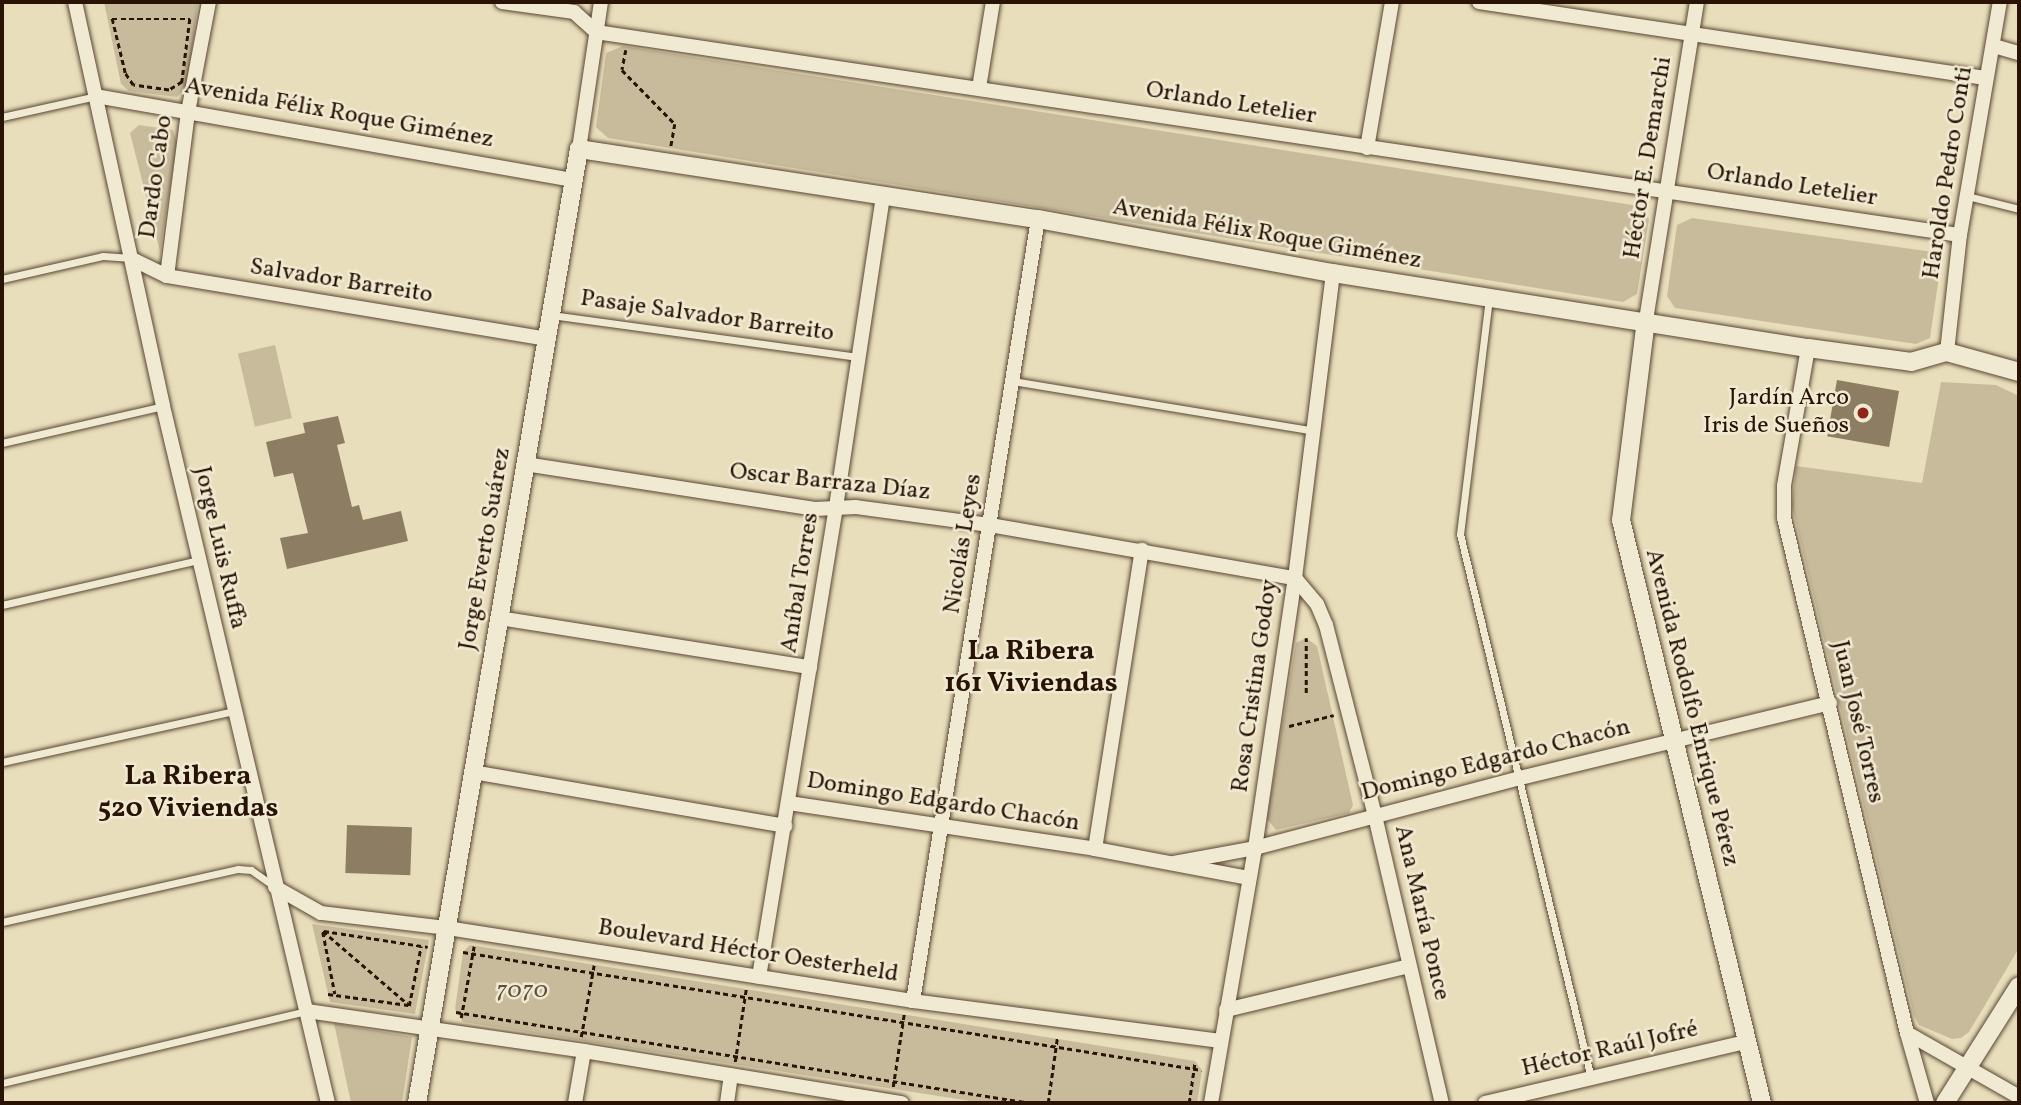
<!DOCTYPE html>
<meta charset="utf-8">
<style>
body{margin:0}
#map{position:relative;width:2021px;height:1105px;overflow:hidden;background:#e9debb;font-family:Vollkorn,serif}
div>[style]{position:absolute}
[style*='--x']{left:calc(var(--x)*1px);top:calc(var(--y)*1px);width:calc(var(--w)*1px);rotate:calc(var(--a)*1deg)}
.green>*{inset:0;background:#c8bb9c;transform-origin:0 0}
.building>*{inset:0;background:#8c7d63;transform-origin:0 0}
.path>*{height:2.5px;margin-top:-1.25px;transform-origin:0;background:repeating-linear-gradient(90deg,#281304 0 5px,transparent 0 8.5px)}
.roads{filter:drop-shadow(0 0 2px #584632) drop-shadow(0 0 2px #584632)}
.service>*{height:7px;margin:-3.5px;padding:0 3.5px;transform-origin:3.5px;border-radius:3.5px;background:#f1ead3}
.minor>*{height:14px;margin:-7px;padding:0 7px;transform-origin:7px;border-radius:7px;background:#f1ead3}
.tertiary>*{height:18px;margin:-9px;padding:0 9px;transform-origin:9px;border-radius:9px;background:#f1ead3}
.dots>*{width:19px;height:19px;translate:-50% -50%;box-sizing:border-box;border:4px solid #f1ead3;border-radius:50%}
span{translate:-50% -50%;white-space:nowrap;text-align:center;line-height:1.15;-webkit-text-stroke:5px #f1ead3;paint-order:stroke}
.street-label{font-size:24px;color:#281304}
.poi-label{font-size:24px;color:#281304}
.right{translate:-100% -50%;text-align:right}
.park-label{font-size:24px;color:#604e39;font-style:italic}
.quarter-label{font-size:28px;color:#281304;font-weight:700}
.frame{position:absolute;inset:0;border:4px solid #281304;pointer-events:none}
</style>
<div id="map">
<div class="green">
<div style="clip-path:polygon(104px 2px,198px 2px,187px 87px,177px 97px,129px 91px,121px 84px)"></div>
<div style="clip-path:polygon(623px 46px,1639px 206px,1649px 219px,1637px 294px,1623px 302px,608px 138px,596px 127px,606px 53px)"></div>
<div style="clip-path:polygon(139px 125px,173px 130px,177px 142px,160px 251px,130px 133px)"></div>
<div style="clip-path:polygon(1692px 218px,1933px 252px,1941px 263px,1930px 338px,1916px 344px,1675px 308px,1667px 296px,1677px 225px)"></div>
<div style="left:275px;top:345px;width:75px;height:38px;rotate:77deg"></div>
<div style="clip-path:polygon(1941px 382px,1996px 385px,2019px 396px,2019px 948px,1969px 1032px,1961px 1038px,1952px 1039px,1919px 1025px,1914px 1016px,1792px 506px,1796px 466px,1922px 483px)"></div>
<div style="clip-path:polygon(1306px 638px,1317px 646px,1353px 805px,1349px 813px,1276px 830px,1267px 819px,1296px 643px)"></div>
<div style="clip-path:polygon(312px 924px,429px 940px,415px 1014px,330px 1002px)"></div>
<div style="clip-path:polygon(470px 945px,1195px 1061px,1202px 1070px,1197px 1103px,983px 1103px,463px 1022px,455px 1009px,463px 952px)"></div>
<div style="clip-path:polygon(334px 1023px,412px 1037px,402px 1103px,351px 1103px)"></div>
</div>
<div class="building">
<div style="left:1837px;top:380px;width:63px;height:57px;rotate:10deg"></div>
<div style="clip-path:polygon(338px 416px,345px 443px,337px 445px,352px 507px,359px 505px,363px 520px,401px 511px,408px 541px,287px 569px,280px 538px,308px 533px,293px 473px,274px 477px,266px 442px,305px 433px,303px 423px)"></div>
<div style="left:347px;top:825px;width:65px;height:48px;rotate:2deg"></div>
</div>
<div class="path">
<div style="--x:112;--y:19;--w:78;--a:0"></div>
<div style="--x:190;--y:19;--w:64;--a:97.2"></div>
<div style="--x:182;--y:82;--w:15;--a:148"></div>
<div style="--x:169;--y:90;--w:36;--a:-172"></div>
<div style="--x:133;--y:85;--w:14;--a:-124"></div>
<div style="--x:125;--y:73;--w:56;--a:-103.5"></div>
<div style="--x:626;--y:50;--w:20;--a:101"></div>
<div style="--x:622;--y:70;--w:76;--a:45.5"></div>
<div style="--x:675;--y:124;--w:23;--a:100"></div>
<div style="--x:1306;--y:693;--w:55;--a:-90"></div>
<div style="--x:1289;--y:726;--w:46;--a:-13.7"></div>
<div style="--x:323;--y:931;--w:113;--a:40.7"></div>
<div style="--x:324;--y:931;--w:105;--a:8.7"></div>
<div style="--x:323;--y:932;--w:63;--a:79"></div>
<div style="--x:463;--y:952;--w:748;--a:9.07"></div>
<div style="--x:328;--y:994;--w:81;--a:7.8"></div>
<div style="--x:409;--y:1006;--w:61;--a:-78.7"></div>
<div style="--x:456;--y:1012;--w:582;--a:8.99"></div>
<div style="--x:461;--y:1018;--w:73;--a:-79.8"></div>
<div style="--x:581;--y:1037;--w:73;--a:-79.8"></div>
<div style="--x:735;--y:1062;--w:74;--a:-81.4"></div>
<div style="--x:893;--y:1087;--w:74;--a:-81.4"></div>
<div style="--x:1048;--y:1103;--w:65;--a:-82"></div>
<div style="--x:1189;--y:1103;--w:42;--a:-81.9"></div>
</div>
<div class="roads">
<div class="service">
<div style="--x:2;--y:117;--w:96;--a:-12.6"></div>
<div style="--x:1967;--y:196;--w:54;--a:14"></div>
<div style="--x:2;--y:279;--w:104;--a:-12.8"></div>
<div style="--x:103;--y:256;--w:29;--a:4"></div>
<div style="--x:1489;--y:298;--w:238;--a:97"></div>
<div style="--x:1460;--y:534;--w:560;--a:76.46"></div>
<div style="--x:551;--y:315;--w:310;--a:7.8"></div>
<div style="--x:1013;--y:381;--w:306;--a:9.4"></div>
<div style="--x:2;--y:443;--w:165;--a:-12.9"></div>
<div style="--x:2;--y:605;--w:202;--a:-12.9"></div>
<div style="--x:2;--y:762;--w:237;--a:-12.4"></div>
<div style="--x:2;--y:922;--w:242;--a:-12.7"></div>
<div style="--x:238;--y:869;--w:13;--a:4"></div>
<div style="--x:251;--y:870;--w:29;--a:35"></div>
<div style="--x:2;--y:1083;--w:313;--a:-13.3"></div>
</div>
<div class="minor">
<div style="--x:75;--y:2;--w:413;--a:77.7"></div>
<div style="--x:163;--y:406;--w:716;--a:76.68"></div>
<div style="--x:502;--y:2;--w:73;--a:7.9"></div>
<div style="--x:574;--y:12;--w:30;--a:42"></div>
<div style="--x:596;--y:32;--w:1379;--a:8.47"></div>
<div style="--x:1479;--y:2;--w:512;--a:8.54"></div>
<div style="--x:1994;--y:46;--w:26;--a:16"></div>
<div style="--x:979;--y:88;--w:87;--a:-80.8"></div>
<div style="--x:96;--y:96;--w:485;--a:10"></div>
<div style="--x:1367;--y:148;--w:148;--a:-80.3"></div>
<div style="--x:579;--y:149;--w:149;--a:-81.5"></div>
<div style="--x:132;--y:259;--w:39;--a:26"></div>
<div style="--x:167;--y:276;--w:385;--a:9.4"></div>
<div style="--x:167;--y:276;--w:165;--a:-82.7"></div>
<div style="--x:188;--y:112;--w:112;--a:-79.2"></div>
<div style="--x:1646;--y:320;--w:322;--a:-80.9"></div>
<div style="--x:1808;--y:348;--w:140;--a:99.9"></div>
<div style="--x:1784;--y:486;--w:32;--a:90"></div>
<div style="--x:1784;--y:518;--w:529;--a:76.57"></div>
<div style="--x:1907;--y:1033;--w:73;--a:74.1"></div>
<div style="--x:1947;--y:352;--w:118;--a:-83.7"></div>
<div style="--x:1960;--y:235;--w:236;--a:-80.3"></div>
<div style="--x:525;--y:464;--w:293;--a:8.8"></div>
<div style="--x:815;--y:509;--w:41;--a:-2.8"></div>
<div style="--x:856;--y:507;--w:135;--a:7.7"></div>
<div style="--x:990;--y:525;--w:310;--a:9.9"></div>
<div style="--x:1295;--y:578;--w:34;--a:50"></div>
<div style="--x:1317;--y:604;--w:23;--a:67"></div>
<div style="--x:1326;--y:625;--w:197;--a:75.6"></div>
<div style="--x:1375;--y:816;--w:295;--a:76.9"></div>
<div style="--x:499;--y:618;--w:315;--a:9"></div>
<div style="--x:473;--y:772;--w:317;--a:9.8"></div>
<div style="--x:789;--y:803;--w:309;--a:8.5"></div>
<div style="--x:1095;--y:849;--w:157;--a:10.7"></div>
<div style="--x:1095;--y:849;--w:303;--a:-81.1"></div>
<div style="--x:1174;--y:863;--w:82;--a:-10.5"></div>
<div style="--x:1255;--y:848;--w:274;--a:-14.8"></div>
<div style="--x:1520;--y:778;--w:319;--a:-13.6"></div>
<div style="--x:275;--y:887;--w:53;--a:29.5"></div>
<div style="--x:321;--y:913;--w:127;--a:6.8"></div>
<div style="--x:447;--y:928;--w:472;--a:8.9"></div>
<div style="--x:913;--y:1001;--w:309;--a:7.4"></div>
<div style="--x:759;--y:977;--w:476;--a:-80.7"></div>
<div style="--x:836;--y:507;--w:316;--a:-81.4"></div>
<div style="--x:913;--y:1001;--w:792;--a:-80.92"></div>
<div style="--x:1226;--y:1010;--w:188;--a:-13.5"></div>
<div style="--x:307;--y:1011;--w:280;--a:8.2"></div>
<div style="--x:584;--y:1051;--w:322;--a:9.3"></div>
<div style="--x:1907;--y:1033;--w:129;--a:29.7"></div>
<div style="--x:575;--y:1103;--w:53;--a:-80.2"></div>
<div style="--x:727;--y:1103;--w:28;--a:-82"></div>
<div style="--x:1211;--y:1103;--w:259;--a:-80.2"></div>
<div style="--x:1255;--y:848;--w:273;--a:-81.6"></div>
<div style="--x:1295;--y:578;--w:307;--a:-82.9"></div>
<div style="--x:1485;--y:1103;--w:268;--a:-13.2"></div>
</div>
<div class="tertiary">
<div style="--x:1646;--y:320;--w:202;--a:97.1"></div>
<div style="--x:1621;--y:520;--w:600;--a:76.4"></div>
<div style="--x:417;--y:1103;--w:968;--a:-80.36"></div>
<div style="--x:579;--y:149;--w:464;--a:8.7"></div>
<div style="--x:1038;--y:219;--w:300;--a:10.4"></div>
<div style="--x:1333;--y:273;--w:481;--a:9"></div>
<div style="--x:1808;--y:348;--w:104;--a:7.7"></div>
<div style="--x:1911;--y:362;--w:37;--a:-16"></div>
<div style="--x:1947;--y:352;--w:75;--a:15.5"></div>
<div style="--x:1945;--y:1103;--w:138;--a:-57.7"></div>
</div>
</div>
<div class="dots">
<div style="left:1863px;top:413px;background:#8f2418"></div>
</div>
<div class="street-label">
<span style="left:1231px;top:104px;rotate:9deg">Orlando Letelier</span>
<span style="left:339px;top:114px;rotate:10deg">Avenida Félix Roque Giménez</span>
<span style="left:1649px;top:158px;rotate:-81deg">Héctor E. Demarchi</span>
<span style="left:1949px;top:173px;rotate:-81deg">Haroldo Pedro Conti</span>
<span style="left:157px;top:177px;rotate:-82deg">Dardo Cabo</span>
<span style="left:1792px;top:186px;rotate:9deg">Orlando Letelier</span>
<span style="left:1267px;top:235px;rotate:10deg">Avenida Félix Roque Giménez</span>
<span style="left:341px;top:282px;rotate:9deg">Salvador Barreito</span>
<span style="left:707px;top:317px;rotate:8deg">Pasaje Salvador Barreito</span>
<span style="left:830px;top:483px;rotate:6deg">Oscar Barraza Díaz</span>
<span style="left:964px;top:544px;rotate:-81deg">Nicolás Leyes</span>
<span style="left:219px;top:548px;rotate:77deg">Jorge Luis Ruffa</span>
<span style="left:486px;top:549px;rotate:-80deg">Jorge Everto Suárez</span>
<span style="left:801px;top:583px;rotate:-81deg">Aníbal Torres</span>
<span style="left:1256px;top:686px;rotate:-82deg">Rosa Cristina Godoy</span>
<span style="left:1691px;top:708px;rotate:76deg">Avenida Rodolfo Enrique Pérez</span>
<span style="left:1857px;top:722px;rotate:77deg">Juan José Torres</span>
<span style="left:1496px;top:761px;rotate:-14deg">Domingo Edgardo Chacón</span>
<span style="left:943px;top:803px;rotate:9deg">Domingo Edgardo Chacón</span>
<span style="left:1421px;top:913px;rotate:77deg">Ana María Ponce</span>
<span style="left:748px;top:952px;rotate:9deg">Boulevard Héctor Oesterheld</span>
<span style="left:1610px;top:1050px;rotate:-13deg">Héctor Raúl Jofré</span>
</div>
<div class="poi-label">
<span class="right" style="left:1849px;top:413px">Jardín Arco<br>Iris de Sueños</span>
</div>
<div class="park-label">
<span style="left:522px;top:992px">7070</span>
</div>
<div class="quarter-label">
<span style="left:1031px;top:668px">La Ribera<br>161 Viviendas</span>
<span style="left:188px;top:793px">La Ribera<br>520 Viviendas</span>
</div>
<div class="frame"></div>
</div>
